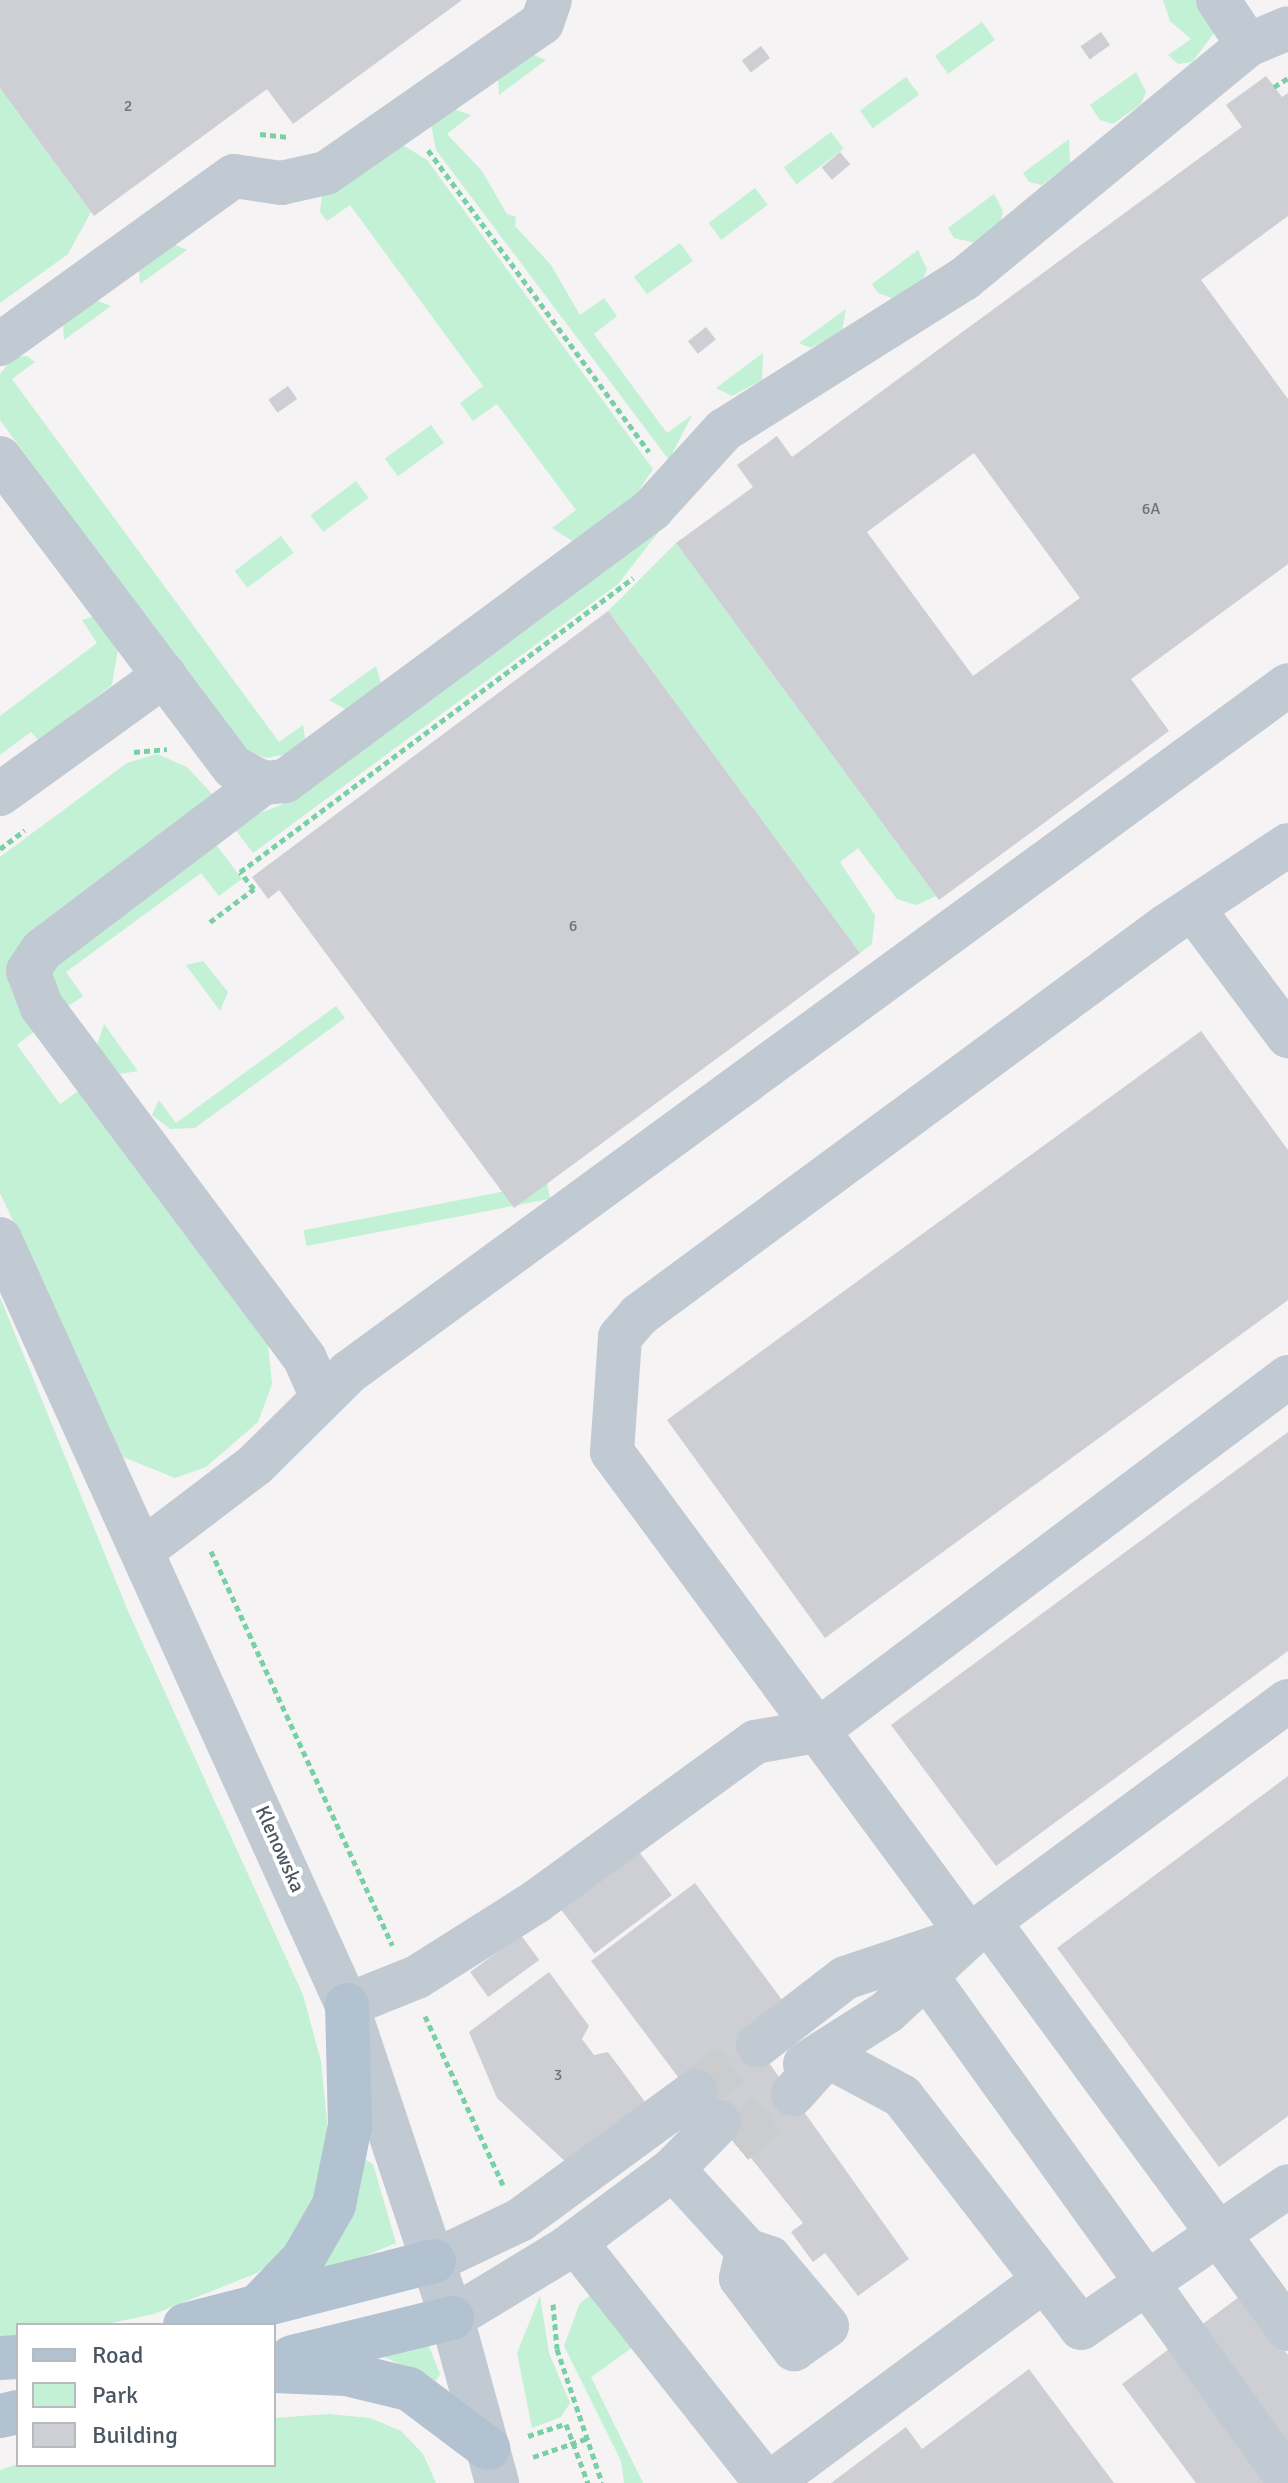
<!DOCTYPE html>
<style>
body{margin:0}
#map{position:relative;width:1288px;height:2483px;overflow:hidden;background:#f5f3f3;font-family:Signika,sans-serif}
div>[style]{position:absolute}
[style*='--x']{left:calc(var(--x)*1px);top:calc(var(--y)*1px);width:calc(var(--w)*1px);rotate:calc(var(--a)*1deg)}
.green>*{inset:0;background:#c3f1d5;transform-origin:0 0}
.building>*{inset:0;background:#cdcfd5;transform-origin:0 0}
.minor-tunnel>*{height:44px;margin-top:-22px;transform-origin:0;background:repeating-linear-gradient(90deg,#caccce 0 44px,transparent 0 66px)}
.path>*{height:5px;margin-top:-2.5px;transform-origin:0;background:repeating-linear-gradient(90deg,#7ad0a6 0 6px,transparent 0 10px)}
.minor>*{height:44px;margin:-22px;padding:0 22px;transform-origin:22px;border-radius:22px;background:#c1cad2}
.major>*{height:44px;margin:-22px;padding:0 22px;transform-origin:22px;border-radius:22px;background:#b3c2d1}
span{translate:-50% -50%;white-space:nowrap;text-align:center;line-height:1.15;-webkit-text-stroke:8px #fff;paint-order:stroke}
.number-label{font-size:16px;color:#6b747e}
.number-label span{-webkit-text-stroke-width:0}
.street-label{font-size:20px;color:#4a5661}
.legend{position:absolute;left:16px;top:2323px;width:260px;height:144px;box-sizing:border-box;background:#fff;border:2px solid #b7bbc0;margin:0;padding:10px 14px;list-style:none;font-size:24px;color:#4a5661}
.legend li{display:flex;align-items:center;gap:16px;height:40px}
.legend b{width:40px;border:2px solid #b7bbc0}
</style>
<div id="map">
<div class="green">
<div style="clip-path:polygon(1163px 0,1207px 0,1215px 32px,1192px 62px,1178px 64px,1168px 55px,1191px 39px,1170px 21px)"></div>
<div style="left:982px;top:22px;width:22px;height:58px;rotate:54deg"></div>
<div style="clip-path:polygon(531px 54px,546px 60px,499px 95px,498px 77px)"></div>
<div style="clip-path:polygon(1136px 72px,1146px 92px,1141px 104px,1113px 124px,1100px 120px,1090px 105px)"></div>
<div style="left:906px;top:77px;width:22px;height:57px;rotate:54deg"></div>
<div style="clip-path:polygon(0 88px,91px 212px,68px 254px,0 303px)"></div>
<div style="clip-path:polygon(454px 109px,471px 115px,447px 134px,482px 171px,507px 214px,516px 217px,515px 226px,551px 265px,580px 315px,604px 298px,617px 316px,594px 334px,667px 433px,692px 415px,669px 460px,436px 150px,431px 124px)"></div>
<div style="left:831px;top:132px;width:21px;height:59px;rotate:53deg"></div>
<div style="clip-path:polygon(1069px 139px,1070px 164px,1042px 185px,1029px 182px,1023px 173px)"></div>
<div style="clip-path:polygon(403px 145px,427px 160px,653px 469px,632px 501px,574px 542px,552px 528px,576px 510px,497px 404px,473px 421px,460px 403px,483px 386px,350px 205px,327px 221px,320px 212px,322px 196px)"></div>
<div style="left:755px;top:188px;width:21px;height:58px;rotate:53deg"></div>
<div style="clip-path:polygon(994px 194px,1003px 211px,1000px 224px,976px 243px,954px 238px,948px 228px)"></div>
<div style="clip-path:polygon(171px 243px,187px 250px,140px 284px,139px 267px)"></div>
<div style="left:680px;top:243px;width:22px;height:57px;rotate:54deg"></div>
<div style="clip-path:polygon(918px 250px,927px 269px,922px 281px,892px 298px,878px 293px,872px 284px)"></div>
<div style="clip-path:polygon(95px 300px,111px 306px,64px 340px,63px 324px)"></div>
<div style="clip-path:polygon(846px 309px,842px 331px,811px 348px,799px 343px)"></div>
<div style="clip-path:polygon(763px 353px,762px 380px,732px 396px,716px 388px)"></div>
<div style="clip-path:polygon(27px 356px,35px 362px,12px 379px,279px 742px,303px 725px,305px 739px,291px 753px,267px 758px,241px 749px,0 420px,0 374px,14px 357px)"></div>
<div style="left:431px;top:425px;width:22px;height:57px;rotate:54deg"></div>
<div style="left:356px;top:481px;width:21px;height:57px;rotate:53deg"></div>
<div style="clip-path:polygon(664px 525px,618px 584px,253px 853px,231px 824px,281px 805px)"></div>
<div style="left:281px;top:536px;width:21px;height:58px;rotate:53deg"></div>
<div style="clip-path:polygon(676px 543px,936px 896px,916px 905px,897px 899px,858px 848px,840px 862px,875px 915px,872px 944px,860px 953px,608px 611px)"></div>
<div style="clip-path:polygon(94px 616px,118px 649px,112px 685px,39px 741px,31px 732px,0 755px,0 716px,97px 643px,82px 620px)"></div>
<div style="clip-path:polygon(376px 666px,381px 683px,347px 710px,329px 700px)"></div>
<div style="clip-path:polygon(157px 754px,187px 767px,213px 795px,24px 949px,40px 1027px,17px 1045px,60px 1104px,84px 1087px,268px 1345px,272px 1384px,258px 1422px,206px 1467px,175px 1478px,123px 1457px,0 1193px,0 857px,127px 763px)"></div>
<div style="clip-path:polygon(212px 839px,242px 879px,219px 896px,201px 873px,66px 972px,83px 996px,67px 1007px,42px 971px)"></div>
<div style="clip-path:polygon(203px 961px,228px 992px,220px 1011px,186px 965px)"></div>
<div style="clip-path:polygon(336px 1006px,345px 1018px,195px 1128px,170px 1129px,152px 1115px,159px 1100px,176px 1123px)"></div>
<div style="clip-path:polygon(104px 1024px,138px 1071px,120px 1074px,97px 1045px)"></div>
<div style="left:547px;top:1183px;width:16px;height:248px;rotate:79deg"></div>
<div style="clip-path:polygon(0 1297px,128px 1611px,303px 1995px,321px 2061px,329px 2142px,316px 2203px,281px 2255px,257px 2273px,154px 2314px,102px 2325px,18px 2325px,18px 2338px,0 2339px)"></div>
<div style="clip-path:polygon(364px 2159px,373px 2164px,396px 2243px,317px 2276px)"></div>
<div style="clip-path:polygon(595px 2292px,633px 2347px,591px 2377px,643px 2483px,624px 2483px,621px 2461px,564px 2346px,580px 2303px)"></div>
<div style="clip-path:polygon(540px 2296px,549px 2353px,570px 2403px,561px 2417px,532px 2428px,517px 2353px)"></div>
<div style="clip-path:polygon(427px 2341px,440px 2374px,436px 2381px,380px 2355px)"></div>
<div style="clip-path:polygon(329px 2414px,370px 2418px,401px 2431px,423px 2454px,436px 2483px,0 2483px,0 2470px,18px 2464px,274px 2465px,274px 2418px)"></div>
</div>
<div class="building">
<div style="clip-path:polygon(0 0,462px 0,293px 124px,267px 89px,94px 216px,0 88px)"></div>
<div style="left:1101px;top:32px;width:16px;height:25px;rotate:55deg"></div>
<div style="left:761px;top:46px;width:15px;height:24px;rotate:53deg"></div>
<div style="clip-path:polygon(evenodd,1266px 76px,1282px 97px,1288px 93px,1288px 216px,1201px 280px,1288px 399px,1288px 564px,1131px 679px,1169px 731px,939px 900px,676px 543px,753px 487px,737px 465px,777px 436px,792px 457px,1242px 127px,1226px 105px,1266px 76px,974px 453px,1080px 598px,973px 676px,867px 532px,974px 453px)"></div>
<div style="left:840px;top:152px;width:16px;height:24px;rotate:50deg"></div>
<div style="left:706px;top:327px;width:16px;height:23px;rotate:52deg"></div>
<div style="left:288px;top:386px;width:16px;height:24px;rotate:55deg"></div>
<div style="clip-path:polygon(608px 611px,860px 953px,514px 1208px,279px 890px,268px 899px,252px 877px)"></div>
<div style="clip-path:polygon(1201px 1031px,1288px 1150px,1288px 1300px,825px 1638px,667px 1420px)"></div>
<div style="clip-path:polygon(1288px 1432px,1288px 1651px,996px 1866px,891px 1725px)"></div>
<div style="clip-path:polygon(1288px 1776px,1288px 2116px,1219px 2167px,1057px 1948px)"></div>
<div style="left:637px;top:1849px;width:58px;height:97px;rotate:53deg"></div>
<div style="clip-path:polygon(695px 1883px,785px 2004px,747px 2032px,909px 2259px,858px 2296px,825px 2253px,813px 2262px,791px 2232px,803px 2223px,686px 2077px,681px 2081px,591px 1961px)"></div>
<div style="left:521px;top:1935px;width:31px;height:63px;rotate:54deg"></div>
<div style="clip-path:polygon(549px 1972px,589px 2026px,582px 2039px,594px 2055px,608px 2052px,648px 2106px,568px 2164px,497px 2098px,469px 2032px)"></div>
<div style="clip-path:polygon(1243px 2294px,1288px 2355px,1288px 2483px,1196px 2483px,1122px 2384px)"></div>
<div style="clip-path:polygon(1029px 2369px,1114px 2483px,831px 2483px,906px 2427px,922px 2449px)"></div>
</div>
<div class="minor-tunnel">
<div style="--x:696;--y:2091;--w:77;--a:-36.6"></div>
<div style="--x:734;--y:2143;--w:77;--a:-39.7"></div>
</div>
<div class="path">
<div style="--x:1274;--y:87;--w:17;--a:-33"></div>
<div style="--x:260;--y:134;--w:30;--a:6"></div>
<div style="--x:428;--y:150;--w:374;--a:53.8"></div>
<div style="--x:134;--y:752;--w:33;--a:-5"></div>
<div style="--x:0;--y:849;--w:31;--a:-37"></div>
<div style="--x:210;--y:922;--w:55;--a:-36.9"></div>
<div style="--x:254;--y:889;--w:22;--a:-129"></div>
<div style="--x:240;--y:872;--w:491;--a:-36.8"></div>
<div style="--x:211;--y:1551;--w:434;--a:65.3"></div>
<div style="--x:425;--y:2016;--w:186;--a:65.2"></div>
<div style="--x:553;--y:2304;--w:45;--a:84.9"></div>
<div style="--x:557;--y:2349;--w:141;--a:71.4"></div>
<div style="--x:528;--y:2436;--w:40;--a:-18"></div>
<div style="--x:566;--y:2424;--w:63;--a:69.6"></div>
<div style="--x:533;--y:2457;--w:58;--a:-19.1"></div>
</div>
<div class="minor">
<div style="--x:1218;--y:0;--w:54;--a:56.3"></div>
<div style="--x:0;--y:344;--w:288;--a:-35.7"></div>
<div style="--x:234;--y:176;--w:48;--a:8.5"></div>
<div style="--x:281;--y:183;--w:46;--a:-12.5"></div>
<div style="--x:326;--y:173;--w:263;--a:-34.8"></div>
<div style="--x:542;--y:23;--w:24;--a:-71"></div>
<div style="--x:0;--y:458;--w:387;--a:53"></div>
<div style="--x:233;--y:767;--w:34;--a:28"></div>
<div style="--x:263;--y:783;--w:22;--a:-5"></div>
<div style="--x:285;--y:781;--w:457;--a:-36.5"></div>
<div style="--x:652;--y:509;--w:107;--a:-47.7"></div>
<div style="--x:724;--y:430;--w:284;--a:-32.2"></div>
<div style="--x:964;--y:279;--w:368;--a:-39.5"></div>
<div style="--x:1248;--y:45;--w:43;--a:-23"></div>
<div style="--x:263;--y:783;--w:277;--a:142.9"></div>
<div style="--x:42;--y:950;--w:25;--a:124"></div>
<div style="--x:28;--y:971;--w:39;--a:69"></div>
<div style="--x:42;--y:1007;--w:439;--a:53.2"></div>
<div style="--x:305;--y:1359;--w:39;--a:66"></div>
<div style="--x:0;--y:794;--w:203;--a:-35.8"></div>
<div style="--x:1193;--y:909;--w:159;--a:53.2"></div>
<div style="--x:0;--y:1239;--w:841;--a:65.63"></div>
<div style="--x:347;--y:2005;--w:330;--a:71.5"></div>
<div style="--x:452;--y:2318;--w:171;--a:74.7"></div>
<div style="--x:143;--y:1550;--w:141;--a:-37.2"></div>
<div style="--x:255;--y:1465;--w:132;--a:-44.7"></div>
<div style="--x:349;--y:1372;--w:1163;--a:-36.19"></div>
<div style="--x:989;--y:1922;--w:505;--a:53.7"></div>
<div style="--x:969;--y:1936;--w:601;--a:-126.41"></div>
<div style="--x:612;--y:1452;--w:115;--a:-86"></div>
<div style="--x:620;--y:1337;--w:29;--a:-49"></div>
<div style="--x:639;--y:1315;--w:655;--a:-36.43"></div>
<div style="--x:1166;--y:926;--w:146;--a:-33.6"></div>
<div style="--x:912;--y:1956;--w:644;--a:54.29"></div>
<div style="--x:347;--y:2005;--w:75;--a:-21.8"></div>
<div style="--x:417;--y:1977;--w:142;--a:-32.3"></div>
<div style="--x:537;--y:1901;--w:270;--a:-36.1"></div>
<div style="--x:755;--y:1742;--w:63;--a:-10.1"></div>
<div style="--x:817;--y:1731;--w:589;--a:-36.93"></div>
<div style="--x:758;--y:2045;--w:110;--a:-37.6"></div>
<div style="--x:845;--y:1978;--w:100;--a:-18.6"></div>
<div style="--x:805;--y:2064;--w:97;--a:-32.4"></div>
<div style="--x:887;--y:2012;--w:112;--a:-42.8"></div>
<div style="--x:969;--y:1936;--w:396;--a:-36.4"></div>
<div style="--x:793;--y:2094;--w:51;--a:-48.2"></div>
<div style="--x:827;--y:2056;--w:85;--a:28.1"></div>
<div style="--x:902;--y:2096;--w:293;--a:52.3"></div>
<div style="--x:1081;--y:2328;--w:251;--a:-34.4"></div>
<div style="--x:673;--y:2169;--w:110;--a:47.6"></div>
<div style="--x:747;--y:2250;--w:29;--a:102"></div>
<div style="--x:741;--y:2278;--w:89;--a:53.3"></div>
<div style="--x:794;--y:2349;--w:40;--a:-34.9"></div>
<div style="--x:827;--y:2326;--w:89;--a:-130"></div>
<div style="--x:770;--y:2258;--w:24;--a:-161"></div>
<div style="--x:575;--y:2242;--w:308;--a:51.6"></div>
<div style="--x:434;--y:2261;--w:95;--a:-25.5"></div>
<div style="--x:520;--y:2220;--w:218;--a:-36.2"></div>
<div style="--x:452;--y:2318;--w:135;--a:-31.3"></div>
<div style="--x:567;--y:2248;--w:132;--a:-36.7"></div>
<div style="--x:673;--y:2169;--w:66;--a:-45.6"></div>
<div style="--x:770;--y:2483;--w:338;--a:-36.5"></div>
</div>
<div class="major">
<div style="--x:256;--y:2308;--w:68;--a:-46.2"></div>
<div style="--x:303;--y:2259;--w:62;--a:-60.1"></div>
<div style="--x:334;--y:2205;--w:81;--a:-78.6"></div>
<div style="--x:350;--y:2126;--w:121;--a:-91.4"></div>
<div style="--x:185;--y:2325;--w:257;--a:-14.4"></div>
<div style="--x:292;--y:2357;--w:165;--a:-13.7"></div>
<div style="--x:0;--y:2358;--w:18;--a:-3"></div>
<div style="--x:274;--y:2371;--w:73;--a:2.4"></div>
<div style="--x:347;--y:2374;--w:64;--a:13.6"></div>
<div style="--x:409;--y:2389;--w:99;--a:36.8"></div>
<div style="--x:0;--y:2416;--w:18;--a:-13"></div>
</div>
<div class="number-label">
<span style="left:128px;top:106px">2</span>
<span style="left:1151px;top:509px">6A</span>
<span style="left:573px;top:926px">6</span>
<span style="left:558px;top:2075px">3</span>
</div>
<div class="street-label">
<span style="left:280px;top:1849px;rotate:66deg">Klenowska</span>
</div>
<ul class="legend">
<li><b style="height:10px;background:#b3c2d1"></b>Road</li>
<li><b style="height:22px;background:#c3f1d5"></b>Park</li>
<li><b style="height:22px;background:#cdcfd5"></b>Building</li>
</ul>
</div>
